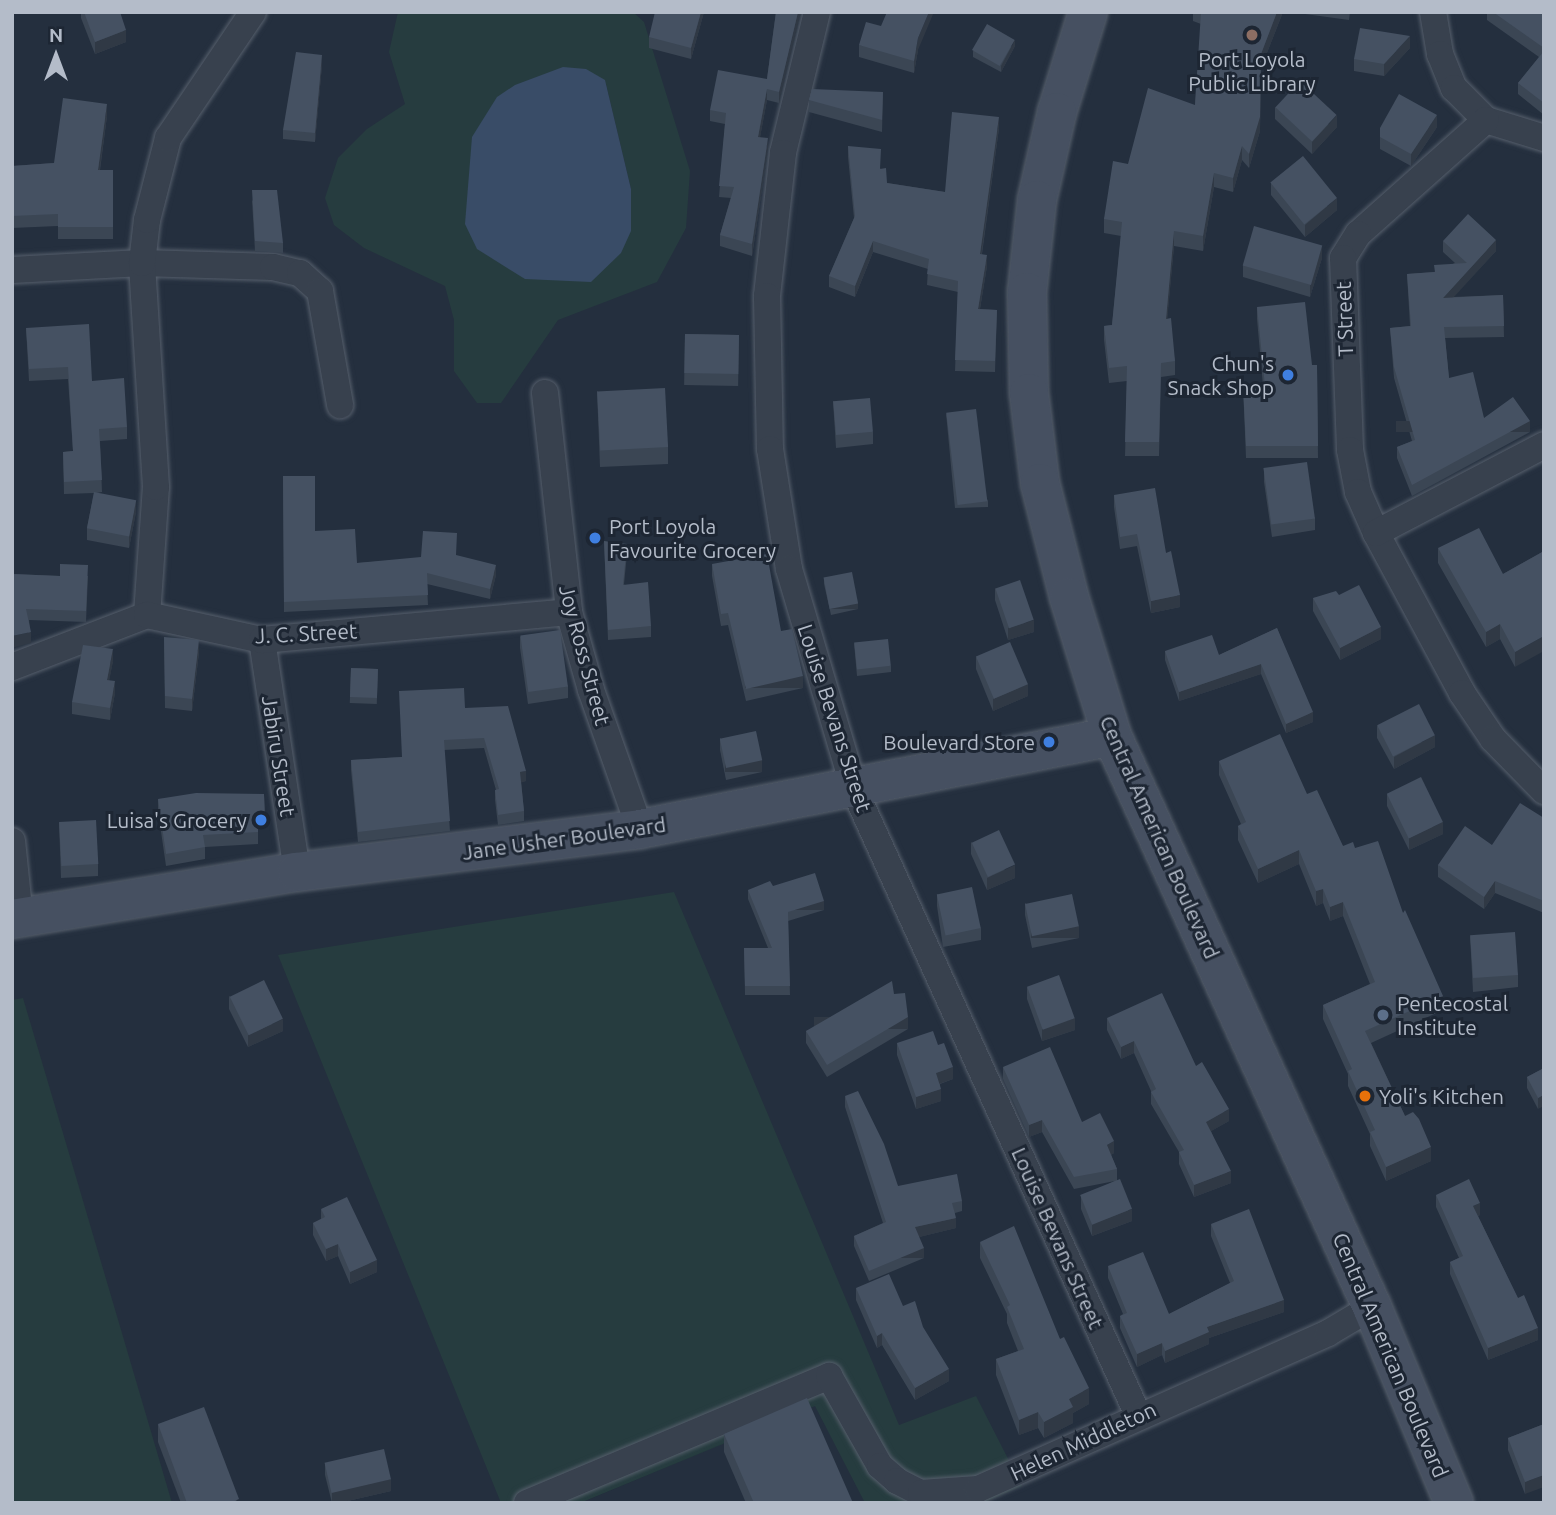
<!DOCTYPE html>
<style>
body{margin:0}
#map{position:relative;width:1556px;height:1515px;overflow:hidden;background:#242f3e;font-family:Ubuntu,sans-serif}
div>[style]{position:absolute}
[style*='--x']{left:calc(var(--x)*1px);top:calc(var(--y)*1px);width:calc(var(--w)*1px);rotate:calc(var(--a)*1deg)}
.green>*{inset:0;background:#263c3f}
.water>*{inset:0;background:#394c67}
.roads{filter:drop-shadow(0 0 2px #565f6c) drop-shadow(0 0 2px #565f6c)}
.street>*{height:26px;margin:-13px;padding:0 13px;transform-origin:13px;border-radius:13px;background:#38414e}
.secondary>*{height:38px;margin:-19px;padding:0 19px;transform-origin:19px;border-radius:19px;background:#465061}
.wall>*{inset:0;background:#3b4654;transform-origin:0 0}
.shaded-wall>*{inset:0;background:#303945;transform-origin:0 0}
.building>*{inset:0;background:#455162;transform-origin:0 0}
.dots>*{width:19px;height:19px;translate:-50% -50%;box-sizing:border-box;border:4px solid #1d2633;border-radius:50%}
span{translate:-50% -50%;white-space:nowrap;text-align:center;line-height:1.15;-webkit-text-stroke:6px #1d2633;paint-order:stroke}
.poi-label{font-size:21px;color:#b4bcc9}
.right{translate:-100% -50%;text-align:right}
.left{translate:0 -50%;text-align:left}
.street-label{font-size:21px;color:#b4bcc9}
.frame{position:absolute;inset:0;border:14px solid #b4bcc9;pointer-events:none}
.north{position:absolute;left:21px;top:21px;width:70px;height:70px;-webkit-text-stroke:5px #1d2633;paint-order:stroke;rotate:0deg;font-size:19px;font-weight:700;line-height:28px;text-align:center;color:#b4bcc9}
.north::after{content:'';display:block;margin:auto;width:24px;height:32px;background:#b4bcc9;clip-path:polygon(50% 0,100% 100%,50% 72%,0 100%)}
</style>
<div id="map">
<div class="green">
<div style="clip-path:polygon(evenodd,398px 12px,633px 12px,644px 22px,690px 171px,686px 228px,657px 282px,558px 320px,501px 403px,477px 403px,454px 371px,454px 320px,445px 286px,364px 248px,334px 225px,325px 198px,338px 158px,367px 129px,405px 104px,389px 52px,398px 12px,605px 80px,631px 189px,631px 231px,605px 80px)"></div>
<div style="clip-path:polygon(674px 892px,899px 1425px,976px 1396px,1022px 1486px,983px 1503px,865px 1503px,815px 1406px,580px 1503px,501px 1503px,278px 955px)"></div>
<div style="clip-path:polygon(23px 998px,76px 1177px,172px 1503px,12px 1503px,12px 1000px)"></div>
</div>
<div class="water">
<div style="clip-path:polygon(563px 67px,586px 69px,605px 80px,631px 189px,631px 231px,621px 253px,591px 282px,525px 279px,477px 249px,465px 224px,472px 137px,497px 97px,515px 85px)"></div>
</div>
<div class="roads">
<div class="street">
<div style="--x:817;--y:12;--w:145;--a:103.6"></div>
<div style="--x:783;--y:153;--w:144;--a:96.4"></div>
<div style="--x:767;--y:296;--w:153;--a:88.9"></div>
<div style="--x:770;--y:449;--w:121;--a:81"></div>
<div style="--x:789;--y:569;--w:229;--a:73.5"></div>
<div style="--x:854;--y:789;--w:687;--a:65.6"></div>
<div style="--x:1433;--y:12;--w:43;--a:80.5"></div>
<div style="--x:1440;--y:54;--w:37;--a:68"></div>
<div style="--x:1454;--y:88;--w:45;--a:45"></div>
<div style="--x:1486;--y:120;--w:61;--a:17.2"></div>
<div style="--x:1486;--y:120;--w:171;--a:138.3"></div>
<div style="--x:1358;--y:234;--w:28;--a:122"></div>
<div style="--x:1343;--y:258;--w:192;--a:87.9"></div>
<div style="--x:1350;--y:450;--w:43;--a:79.2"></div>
<div style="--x:1358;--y:492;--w:45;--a:66.3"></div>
<div style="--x:1376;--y:533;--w:182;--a:61.7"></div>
<div style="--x:1462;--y:693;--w:55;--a:56"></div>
<div style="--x:1493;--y:739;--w:73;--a:45.6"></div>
<div style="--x:12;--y:270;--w:130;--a:-3.1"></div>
<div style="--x:142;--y:263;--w:131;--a:1.7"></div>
<div style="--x:273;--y:267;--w:28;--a:13"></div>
<div style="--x:300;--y:273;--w:27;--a:42"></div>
<div style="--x:320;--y:291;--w:116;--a:80"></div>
<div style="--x:545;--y:393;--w:220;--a:83.7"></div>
<div style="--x:569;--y:612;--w:81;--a:74.2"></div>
<div style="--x:591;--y:690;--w:147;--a:70.6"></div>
<div style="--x:1376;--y:533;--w:190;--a:-27.6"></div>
<div style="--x:147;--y:615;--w:128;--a:-86"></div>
<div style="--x:156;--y:487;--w:224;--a:-93.6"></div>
<div style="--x:142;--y:263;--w:43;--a:-83.4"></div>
<div style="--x:147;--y:220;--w:85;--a:-75.6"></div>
<div style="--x:168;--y:138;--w:152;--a:-56"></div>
<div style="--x:262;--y:640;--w:235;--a:81.4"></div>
<div style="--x:12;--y:667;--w:145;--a:-21.1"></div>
<div style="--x:147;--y:615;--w:118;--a:12.3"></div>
<div style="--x:262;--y:640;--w:308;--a:-5.2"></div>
<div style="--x:12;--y:841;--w:77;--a:84.1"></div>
<div style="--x:527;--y:1503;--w:328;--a:-22.8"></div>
<div style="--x:829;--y:1376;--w:103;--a:60.5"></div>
<div style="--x:880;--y:1466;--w:23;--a:41"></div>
<div style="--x:897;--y:1481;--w:27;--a:27"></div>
<div style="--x:921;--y:1493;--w:57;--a:-4"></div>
<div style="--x:978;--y:1489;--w:383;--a:-24"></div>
<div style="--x:1328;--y:1333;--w:51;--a:-30.6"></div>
</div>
<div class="secondary">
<div style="--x:1088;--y:12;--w:105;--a:107.2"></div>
<div style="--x:1057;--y:112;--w:90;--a:102.8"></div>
<div style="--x:1037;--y:200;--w:93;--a:96.2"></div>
<div style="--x:1027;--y:292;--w:101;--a:88.9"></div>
<div style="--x:1029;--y:393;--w:91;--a:83"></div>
<div style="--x:1040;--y:483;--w:118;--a:75.7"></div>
<div style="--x:1069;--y:597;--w:145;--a:72.8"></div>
<div style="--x:1112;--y:736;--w:627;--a:65.52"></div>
<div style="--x:1372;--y:1307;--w:212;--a:67.3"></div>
<div style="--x:12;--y:919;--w:289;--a:-9.4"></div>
<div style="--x:297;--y:872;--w:346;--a:-7.1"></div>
<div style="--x:640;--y:829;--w:481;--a:-11.1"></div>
</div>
</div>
<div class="wall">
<div style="clip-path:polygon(81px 12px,120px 12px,126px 42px,95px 54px,81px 18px)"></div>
<div style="clip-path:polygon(704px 12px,691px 59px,649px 48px,649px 37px)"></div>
<div style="clip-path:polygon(776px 12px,801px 12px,779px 103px,767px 100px,760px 137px,768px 149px,752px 256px,720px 246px,720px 235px,731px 198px,719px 197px,725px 124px,710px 121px,710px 110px,767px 79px)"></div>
<div style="clip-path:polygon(1193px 12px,1283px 12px,1261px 68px,1260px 131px,1249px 168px,1242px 160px,1233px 192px,1214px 187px,1203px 251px,1174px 246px,1167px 319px,1175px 361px,1175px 375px,1161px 377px,1159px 456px,1125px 456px,1127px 381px,1109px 383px,1104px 340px,1104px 326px,1112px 325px,1121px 236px,1104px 233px,1104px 219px,1128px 164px,1195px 105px,1201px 24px,1193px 21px)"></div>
<div style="clip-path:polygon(1305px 12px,1350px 12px,1349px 20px,1305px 14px)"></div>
<div style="clip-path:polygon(1487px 12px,1544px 12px,1544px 115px,1518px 94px,1518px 83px,1539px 57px,1487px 20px)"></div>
<div style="clip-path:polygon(859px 45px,918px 50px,914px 73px,859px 57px)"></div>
<div style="clip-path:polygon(1015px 46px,1001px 72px,973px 57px,973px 51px)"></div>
<div style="clip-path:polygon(1410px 48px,1384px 76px,1354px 71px,1354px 59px)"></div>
<div style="clip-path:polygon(322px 65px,315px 142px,283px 139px,283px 130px)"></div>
<div style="clip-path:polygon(883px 92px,882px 132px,809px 112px,809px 100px)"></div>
<div style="clip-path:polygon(1275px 107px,1337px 127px,1312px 154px,1275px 119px)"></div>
<div style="clip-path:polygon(107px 116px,100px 170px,113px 170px,113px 239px,58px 239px,58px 226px,12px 228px,12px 166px,54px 163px)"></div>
<div style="clip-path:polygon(1437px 127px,1411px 166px,1380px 149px,1380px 128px)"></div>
<div style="clip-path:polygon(999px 128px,982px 254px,987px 266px,980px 309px,997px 310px,995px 372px,955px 371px,958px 292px,927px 285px,928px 269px,873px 252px,855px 297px,829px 287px,829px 276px,854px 218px,848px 157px,848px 146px,881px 169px,887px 183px,945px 192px)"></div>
<div style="clip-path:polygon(1271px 183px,1337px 210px,1305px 237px,1271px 195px)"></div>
<div style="clip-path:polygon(252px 200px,283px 243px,283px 253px,255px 251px)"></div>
<div style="clip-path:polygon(1443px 241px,1496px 251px,1453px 297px,1503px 295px,1504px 337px,1445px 338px,1449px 378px,1484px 418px,1530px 432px,1412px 496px,1397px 458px,1397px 447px,1412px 441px,1394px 378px,1390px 328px,1410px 326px,1407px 274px,1434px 272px,1455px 263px,1443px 252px)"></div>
<div style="clip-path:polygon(1322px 258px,1310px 297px,1243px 277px,1243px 265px)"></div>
<div style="clip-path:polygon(1257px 307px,1312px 365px,1317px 365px,1318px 458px,1246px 458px,1243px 386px,1263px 386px,1257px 319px)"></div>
<div style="clip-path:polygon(26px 328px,92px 381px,127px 427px,127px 439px,100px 441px,102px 492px,96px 493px,136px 512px,129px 548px,87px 540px,87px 528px,94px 493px,64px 494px,63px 452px,73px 451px,68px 379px,29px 381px)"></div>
<div style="left:685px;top:334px;width:54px;height:51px;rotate:1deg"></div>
<div style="clip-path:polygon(597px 391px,668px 447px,668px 464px,600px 467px)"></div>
<div style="clip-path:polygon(833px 401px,873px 432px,873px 444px,836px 448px)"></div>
<div style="clip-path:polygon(946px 413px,988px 501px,988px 507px,955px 508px)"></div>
<div style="clip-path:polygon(1264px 470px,1315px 518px,1315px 530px,1272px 537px,1264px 482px)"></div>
<div style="clip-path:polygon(283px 476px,315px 531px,357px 563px,456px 556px,496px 575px,490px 599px,427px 584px,428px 605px,284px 612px)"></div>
<div style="clip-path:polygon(1114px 495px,1166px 553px,1180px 607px,1151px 613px,1137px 546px,1120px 549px,1114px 507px)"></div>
<div style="clip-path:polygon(604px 541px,627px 554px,624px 584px,651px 626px,651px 637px,608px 640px)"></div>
<div style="clip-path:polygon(1438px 548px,1503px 574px,1544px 551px,1515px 667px,1500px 639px,1486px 647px,1438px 563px)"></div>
<div style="clip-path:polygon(712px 564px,781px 631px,803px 688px,746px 701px,728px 625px,721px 626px,712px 576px)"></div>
<div style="clip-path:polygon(12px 574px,60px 576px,88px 576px,86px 622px,29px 620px,31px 643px)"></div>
<div style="clip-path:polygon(824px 578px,858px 609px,831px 615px,824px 584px)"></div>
<div style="clip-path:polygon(995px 588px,1034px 632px,1008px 640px,995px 600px)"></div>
<div style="clip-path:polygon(1339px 595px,1381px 639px,1340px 660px,1313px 611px,1313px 598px)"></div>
<div style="clip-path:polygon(1277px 628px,1313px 722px,1286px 733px,1261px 674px,1179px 701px,1165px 660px,1165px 651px,1219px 655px)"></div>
<div style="clip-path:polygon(520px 636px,568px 686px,568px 698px,528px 704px,520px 648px)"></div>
<div style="clip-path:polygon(164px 637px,199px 652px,192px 711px,165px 708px)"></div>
<div style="clip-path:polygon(854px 643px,891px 666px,891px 672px,857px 676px)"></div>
<div style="clip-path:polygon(976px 657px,1028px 696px,993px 711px,976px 669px)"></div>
<div style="clip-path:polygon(113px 661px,109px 680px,115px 693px,110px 720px,72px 714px,72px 702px)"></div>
<div style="left:351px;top:668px;width:27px;height:35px;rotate:2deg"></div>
<div style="clip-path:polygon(465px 708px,526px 781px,521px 782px,524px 811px,524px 821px,498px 825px,495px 800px,495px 790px,496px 790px,484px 748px,444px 750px,450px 831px,358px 842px,351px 770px,351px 760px,402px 757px)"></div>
<div style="clip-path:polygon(1377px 726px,1435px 747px,1394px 769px,1377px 738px)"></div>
<div style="clip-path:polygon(720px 738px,762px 772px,726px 780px,720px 750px)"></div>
<div style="clip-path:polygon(1219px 761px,1307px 794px,1343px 846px,1355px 848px,1403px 913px,1443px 1010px,1371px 1043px,1405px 1116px,1431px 1161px,1386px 1181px,1370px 1146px,1370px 1134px,1348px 1086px,1348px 1074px,1323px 1019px,1323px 1005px,1370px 984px,1343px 916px,1330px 921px,1323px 903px,1316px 906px,1299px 864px,1258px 883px,1238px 840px,1238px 826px,1241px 824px,1219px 775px)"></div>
<div style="clip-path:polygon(264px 794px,265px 829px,258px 829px,258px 844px,205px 847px,205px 859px,166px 866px,158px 811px,158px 799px)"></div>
<div style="clip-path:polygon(1387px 794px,1443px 834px,1409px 850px,1387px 806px)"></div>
<div style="clip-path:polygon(1544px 818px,1544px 913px,1495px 893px,1484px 909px,1438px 877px,1438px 865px,1492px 845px)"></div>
<div style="clip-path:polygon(59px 822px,98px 864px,98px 876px,61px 878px)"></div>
<div style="clip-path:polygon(971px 842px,1015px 878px,987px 890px,971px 854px)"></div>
<div style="clip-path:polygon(773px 886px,824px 910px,788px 921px,790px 995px,745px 995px,744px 948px,768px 948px,748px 899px,748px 890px)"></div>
<div style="clip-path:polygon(937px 894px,981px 928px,981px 940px,943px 947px,937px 906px)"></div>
<div style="clip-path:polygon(1025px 903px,1079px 938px,1032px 948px,1025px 915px)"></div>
<div style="clip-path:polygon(1470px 936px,1518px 975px,1518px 987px,1473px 992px)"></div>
<div style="clip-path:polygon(1027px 987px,1075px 1030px,1042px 1041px,1027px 999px)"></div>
<div style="clip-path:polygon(894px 994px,908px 1029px,827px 1077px,806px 1043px,806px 1031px)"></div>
<div style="clip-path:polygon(229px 996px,283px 1031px,248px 1047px,229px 1009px)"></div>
<div style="clip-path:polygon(1107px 1018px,1196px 1066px,1229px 1121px,1211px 1131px,1231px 1183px,1194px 1197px,1179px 1164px,1179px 1152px,1151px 1104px,1151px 1091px,1134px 1053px,1121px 1059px,1107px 1030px)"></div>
<div style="clip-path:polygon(897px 1043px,938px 1045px,953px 1079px,940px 1084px,941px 1101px,916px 1109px,897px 1055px)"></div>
<div style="clip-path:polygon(1003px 1067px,1082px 1122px,1114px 1153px,1111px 1155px,1117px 1169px,1117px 1180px,1132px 1221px,1092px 1236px,1081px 1209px,1081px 1197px,1115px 1181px,1074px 1189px,1042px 1132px,1029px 1137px,1003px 1079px)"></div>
<div style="clip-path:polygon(1544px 1068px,1538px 1109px,1527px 1088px,1527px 1077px)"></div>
<div style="clip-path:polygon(845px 1096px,898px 1186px,962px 1201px,962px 1211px,955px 1213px,956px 1228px,919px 1237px,924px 1258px,869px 1281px,854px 1246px,854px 1236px,883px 1223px,845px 1107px)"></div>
<div style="clip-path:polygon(1436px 1195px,1480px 1215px,1478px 1216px,1538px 1340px,1488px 1360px,1450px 1274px,1450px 1262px,1459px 1258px,1436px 1207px)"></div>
<div style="clip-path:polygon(321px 1209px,377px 1272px,350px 1284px,338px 1256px,326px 1261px,313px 1235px,313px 1223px,321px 1219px)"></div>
<div style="clip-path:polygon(1211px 1224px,1284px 1312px,1209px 1338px,1209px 1344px,1165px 1363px,1162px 1355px,1137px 1367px,1120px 1328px,1120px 1316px,1123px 1314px,1108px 1278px,1108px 1266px,1169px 1314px,1230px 1283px,1211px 1236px)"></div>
<div style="clip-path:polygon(980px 1242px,1060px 1339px,1089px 1404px,1073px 1413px,1073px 1423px,1044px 1438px,1038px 1428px,1019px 1435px,996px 1375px,996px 1359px,1018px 1351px,1007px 1323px,1007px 1314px,980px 1258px)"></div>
<div style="clip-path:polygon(856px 1288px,903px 1306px,949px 1381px,915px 1400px,882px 1345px,877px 1348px,856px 1300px)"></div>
<div style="clip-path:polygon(158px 1424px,239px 1503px,181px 1503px,158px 1442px)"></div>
<div style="clip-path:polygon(1544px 1424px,1525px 1494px,1508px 1450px,1508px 1438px)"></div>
<div style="clip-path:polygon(724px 1434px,853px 1503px,746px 1503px,724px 1452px)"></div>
<div style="clip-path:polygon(325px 1463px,391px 1491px,339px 1503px,332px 1503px,325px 1475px)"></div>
</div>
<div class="shaded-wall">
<div style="clip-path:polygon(701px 12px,704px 12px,691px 59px,691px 48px)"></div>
<div style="clip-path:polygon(798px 12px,801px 12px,779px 103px,779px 92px)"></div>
<div style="clip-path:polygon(929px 12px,934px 12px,918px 50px,914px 73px,914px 61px,918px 38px)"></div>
<div style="clip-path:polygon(1277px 12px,1283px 12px,1261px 68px,1260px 131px,1249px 168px,1249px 154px,1261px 54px)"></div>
<div style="clip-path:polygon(126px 30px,126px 42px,95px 54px,95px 42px)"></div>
<div style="clip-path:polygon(1410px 36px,1410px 48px,1384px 76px,1384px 64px)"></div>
<div style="clip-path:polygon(1015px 40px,1015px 46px,1001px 72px,1001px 66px)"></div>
<div style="clip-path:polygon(322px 55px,322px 65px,315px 142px,315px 133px)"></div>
<div style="clip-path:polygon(767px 89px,767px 100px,758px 148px,758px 137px)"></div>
<div style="clip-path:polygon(107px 104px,107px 116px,98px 182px,98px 170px)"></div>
<div style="clip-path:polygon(1337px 115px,1337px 127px,1312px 154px,1312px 142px)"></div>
<div style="clip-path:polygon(1437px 115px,1437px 127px,1411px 166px,1411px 154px)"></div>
<div style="clip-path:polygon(999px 117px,999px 128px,980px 265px,980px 254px)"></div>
<div style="clip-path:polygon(768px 138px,768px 149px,752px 256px,752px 244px)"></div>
<div style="clip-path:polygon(1242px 146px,1242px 160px,1233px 192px,1233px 178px)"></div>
<div style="clip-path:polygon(1214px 173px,1214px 187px,1203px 251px,1203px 236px)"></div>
<div style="clip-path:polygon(1337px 198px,1337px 210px,1305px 237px,1305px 225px)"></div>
<div style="clip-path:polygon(1174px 231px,1174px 246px,1166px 333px,1166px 319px)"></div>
<div style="clip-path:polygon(1496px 240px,1496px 251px,1443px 309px,1443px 298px)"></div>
<div style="clip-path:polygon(873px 241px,873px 252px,855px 297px,855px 286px)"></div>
<div style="clip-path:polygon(1322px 246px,1322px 258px,1310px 297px,1310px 285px)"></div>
<div style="clip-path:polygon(987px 255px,987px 266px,978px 320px,978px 309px)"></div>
<div style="left:1530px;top:421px;width:11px;height:134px;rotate:90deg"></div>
<div style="clip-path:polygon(136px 500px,136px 512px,129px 548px,129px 536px)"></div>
<div style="clip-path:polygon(496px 565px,496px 575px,490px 599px,490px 589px)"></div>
<div style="clip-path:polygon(1180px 595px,1180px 607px,1151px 613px,1151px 601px)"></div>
<div style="left:858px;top:603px;width:6px;height:28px;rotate:90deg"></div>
<div style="clip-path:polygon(1034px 620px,1034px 632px,1008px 640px,1008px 628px)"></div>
<div style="clip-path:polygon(1500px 624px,1500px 639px,1486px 647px,1486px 632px)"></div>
<div style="clip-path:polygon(1381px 627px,1381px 639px,1340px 660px,1340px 648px)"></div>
<div style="clip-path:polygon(31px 632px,31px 643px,12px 648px,12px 636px)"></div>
<div style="clip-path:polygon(1544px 636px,1544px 651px,1515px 667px,1515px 652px)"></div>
<div style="clip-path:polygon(199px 640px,199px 652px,192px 711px,192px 699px)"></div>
<div style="clip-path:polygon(113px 649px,113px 661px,107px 692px,107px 680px)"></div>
<div style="clip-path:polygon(1261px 664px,1261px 674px,1179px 701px,1179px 692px)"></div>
<div style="left:803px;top:676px;width:12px;height:58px;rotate:90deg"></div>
<div style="clip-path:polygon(115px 681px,115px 693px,110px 720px,110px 708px)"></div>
<div style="clip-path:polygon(1028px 684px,1028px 696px,993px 711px,993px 699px)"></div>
<div style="clip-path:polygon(1313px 712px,1313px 722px,1286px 733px,1286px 724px)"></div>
<div style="clip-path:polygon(1435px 735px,1435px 747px,1394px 769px,1394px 757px)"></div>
<div style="left:762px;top:760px;width:12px;height:37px;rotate:90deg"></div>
<div style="clip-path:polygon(526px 771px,526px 781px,520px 783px,520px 772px)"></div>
<div style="clip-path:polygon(1443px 822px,1443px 834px,1409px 850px,1409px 838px)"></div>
<div style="clip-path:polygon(1299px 850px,1299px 864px,1258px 883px,1258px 869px)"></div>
<div style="clip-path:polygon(1015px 865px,1015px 878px,987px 890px,987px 878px)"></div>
<div style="clip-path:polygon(1495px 881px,1495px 893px,1484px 909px,1484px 897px)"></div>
<div style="clip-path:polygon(1323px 889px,1323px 903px,1316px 906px,1316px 891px)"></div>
<div style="left:824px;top:901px;width:9px;height:38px;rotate:90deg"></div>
<div style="clip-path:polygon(1343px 902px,1343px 916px,1330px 921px,1330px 907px)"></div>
<div style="left:1079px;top:926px;width:12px;height:48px;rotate:90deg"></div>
<div style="left:1443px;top:996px;width:14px;height:85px;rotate:90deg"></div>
<div style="left:908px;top:1017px;width:12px;height:94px;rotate:90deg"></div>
<div style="clip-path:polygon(1075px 1018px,1075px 1030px,1042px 1041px,1042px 1029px)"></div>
<div style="clip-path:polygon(283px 1019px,283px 1031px,248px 1047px,248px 1035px)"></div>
<div style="clip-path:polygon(1134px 1041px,1134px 1053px,1121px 1059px,1121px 1047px)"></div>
<div style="clip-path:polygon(953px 1067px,953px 1079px,936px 1085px,936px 1073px)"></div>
<div style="clip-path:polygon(941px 1089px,941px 1101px,916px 1109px,916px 1097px)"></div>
<div style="clip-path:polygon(1544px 1095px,1544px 1106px,1538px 1109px,1538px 1098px)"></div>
<div style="clip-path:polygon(1229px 1109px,1229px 1121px,1206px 1134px,1206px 1122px)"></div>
<div style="clip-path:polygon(1042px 1120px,1042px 1132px,1029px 1137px,1029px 1125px)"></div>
<div style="clip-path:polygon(1114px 1141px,1114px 1153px,1107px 1157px,1107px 1145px)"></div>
<div style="clip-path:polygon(1431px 1147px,1431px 1161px,1386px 1181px,1386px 1167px)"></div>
<div style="clip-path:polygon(1231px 1171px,1231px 1183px,1194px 1197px,1194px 1185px)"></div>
<div style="clip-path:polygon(1480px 1203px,1480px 1215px,1473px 1218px,1473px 1206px)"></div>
<div style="clip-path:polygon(1132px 1209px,1132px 1221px,1092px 1236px,1092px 1224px)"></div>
<div style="clip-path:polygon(956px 1218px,956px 1228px,915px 1238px,915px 1227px)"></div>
<div style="clip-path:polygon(338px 1244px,338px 1256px,326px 1261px,326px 1249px)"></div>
<div style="left:924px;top:1248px;width:10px;height:60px;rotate:90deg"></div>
<div style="clip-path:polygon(377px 1260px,377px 1272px,350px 1284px,350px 1272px)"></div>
<div style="clip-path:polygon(1284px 1300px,1284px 1312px,1209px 1338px,1209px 1344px,1165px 1363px,1165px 1351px,1207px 1327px)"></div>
<div style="clip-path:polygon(1538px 1328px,1538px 1340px,1488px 1360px,1488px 1348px)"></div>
<div style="clip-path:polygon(882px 1333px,882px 1345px,877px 1348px,877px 1336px)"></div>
<div style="clip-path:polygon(1162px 1343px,1162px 1355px,1137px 1367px,1137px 1354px)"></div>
<div style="clip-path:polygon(949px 1369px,949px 1381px,915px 1400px,915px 1388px)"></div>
<div style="clip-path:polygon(1089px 1388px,1089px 1404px,1073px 1413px,1073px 1423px,1044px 1438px,1044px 1422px,1069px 1399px)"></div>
<div style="clip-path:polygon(1038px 1412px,1038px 1428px,1019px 1435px,1019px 1420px)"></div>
<div style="clip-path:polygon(1544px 1475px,1544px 1487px,1525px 1494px,1525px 1482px)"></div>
<div style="clip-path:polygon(391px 1479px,391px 1491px,339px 1503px,332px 1503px,332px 1492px)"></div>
</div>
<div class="building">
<div style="clip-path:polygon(84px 12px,120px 12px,126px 30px,95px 42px)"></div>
<div style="clip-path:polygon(655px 12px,701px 12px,691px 48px,649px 37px)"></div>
<div style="clip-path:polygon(776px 12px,798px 12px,779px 92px,767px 89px,758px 137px,768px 138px,752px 244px,720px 235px,734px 187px,719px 186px,726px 113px,710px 110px,718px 70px,767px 79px)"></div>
<div style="clip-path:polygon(887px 12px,929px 12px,918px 38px,914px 61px,859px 45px,866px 22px,881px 26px)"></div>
<div style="clip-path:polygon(1201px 12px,1277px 12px,1261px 54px,1260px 117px,1249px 154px,1242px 146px,1233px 178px,1214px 173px,1203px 236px,1174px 231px,1166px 319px,1171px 318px,1175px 361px,1161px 363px,1159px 442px,1125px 442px,1127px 366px,1109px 368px,1104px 326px,1112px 325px,1122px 222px,1104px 219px,1113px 161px,1128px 164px,1148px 88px,1195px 105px)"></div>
<div style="clip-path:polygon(1493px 12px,1544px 12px,1544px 48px)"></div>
<div style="left:987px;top:24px;width:32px;height:30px;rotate:30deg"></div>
<div style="clip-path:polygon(1360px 28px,1410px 36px,1384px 64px,1354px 59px)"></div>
<div style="clip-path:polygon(1544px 51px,1544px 103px,1518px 83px)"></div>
<div style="clip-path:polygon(296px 52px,322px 55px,315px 133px,283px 130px)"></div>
<div style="left:1300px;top:81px;width:50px;height:36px;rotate:43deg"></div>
<div style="clip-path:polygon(812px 89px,883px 92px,882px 120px,809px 100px)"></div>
<div style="clip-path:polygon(1399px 94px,1437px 115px,1411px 154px,1380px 137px,1380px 128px)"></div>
<div style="clip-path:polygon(63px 98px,107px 104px,98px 170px,113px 170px,113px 227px,58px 227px,58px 214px,12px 216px,12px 166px,54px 163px)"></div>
<div style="clip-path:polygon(952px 112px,999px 117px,980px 254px,987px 255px,978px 309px,997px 310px,995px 361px,955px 360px,958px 281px,927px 274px,929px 259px,873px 241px,855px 286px,829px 276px,855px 216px,848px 146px,881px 149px,880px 169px,886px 168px,887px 183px,945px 192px)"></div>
<div style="left:1303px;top:156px;width:54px;height:42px;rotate:51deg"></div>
<div style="clip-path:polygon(252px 190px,277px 190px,283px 243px,255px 241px)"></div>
<div style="clip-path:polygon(1468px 214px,1496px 240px,1443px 298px,1503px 295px,1504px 326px,1444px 327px,1449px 378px,1473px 372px,1484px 418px,1513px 397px,1530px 421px,1412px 485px,1397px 447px,1415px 440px,1394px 367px,1390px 328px,1411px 326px,1407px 274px,1435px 272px,1434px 265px,1467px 263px,1443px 241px)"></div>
<div style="left:1254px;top:226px;width:71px;height:41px;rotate:16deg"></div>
<div style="clip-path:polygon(1305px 302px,1312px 365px,1317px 365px,1318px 446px,1246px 446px,1243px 386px,1265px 386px,1257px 307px)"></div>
<div style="clip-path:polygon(89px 324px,92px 381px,124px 378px,127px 427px,99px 429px,102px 480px,64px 482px,63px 452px,73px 451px,68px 367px,29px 369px,26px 328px)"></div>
<div style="left:685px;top:334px;width:54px;height:39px;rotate:1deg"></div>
<div style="left:665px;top:388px;width:59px;height:68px;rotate:87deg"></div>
<div style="left:870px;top:398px;width:34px;height:37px;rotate:85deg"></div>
<div style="left:976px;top:409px;width:93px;height:30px;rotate:83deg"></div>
<div style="left:1307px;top:462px;width:57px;height:44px;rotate:82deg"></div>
<div style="clip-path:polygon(283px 476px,315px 476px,315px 531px,355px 529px,357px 563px,421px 557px,423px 531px,457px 533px,456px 555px,496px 565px,490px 589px,427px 573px,428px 595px,284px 602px)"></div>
<div style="clip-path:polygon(1155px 488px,1166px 553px,1171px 551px,1180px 595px,1151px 601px,1137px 534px,1120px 537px,1114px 495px)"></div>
<div style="left:94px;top:492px;width:43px;height:37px;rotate:11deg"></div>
<div style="clip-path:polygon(1479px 528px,1503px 574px,1544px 551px,1544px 636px,1515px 652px,1500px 624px,1486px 632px,1438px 548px)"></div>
<div style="clip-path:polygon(604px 541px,627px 544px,623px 585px,648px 582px,651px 626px,608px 630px)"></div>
<div style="clip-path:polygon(767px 554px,781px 631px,792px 629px,803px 676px,746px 689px,728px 613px,721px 614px,712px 564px)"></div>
<div style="clip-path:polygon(60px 564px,88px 565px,86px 611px,26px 609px,31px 632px,12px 636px,12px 574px,60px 576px)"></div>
<div style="left:852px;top:572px;width:32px;height:29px;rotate:79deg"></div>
<div style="left:1020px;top:580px;width:42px;height:26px;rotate:71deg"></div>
<div style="clip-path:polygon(1359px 585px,1381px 627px,1340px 648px,1313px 598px,1336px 591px,1339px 595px)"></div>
<div style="clip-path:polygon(1277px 628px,1313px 712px,1286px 724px,1261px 664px,1179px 692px,1165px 651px,1212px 635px,1219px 655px)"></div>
<div style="left:560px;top:630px;width:57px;height:40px;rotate:82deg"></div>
<div style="clip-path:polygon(164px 637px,199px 640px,192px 699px,165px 696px)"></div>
<div style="left:888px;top:639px;width:27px;height:34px;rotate:84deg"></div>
<div style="left:1010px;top:642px;width:46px;height:37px;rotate:67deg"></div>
<div style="clip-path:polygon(83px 645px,113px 649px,107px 680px,115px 681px,110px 708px,72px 702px)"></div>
<div style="left:351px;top:668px;width:27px;height:29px;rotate:2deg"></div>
<div style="clip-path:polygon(464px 688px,465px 708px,508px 706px,526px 771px,520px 772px,524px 811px,498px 815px,495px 790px,499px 789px,484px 738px,444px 740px,450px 821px,358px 832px,351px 760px,402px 757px,399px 691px)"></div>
<div style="left:1419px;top:704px;width:35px;height:47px;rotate:63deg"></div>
<div style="left:756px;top:731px;width:30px;height:37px;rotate:78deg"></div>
<div style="clip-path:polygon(1280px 734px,1307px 794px,1317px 790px,1343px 846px,1353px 842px,1355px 848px,1378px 841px,1403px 913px,1405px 910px,1443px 996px,1365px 1031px,1405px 1116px,1413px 1112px,1419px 1119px,1431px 1147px,1386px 1167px,1370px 1132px,1375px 1130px,1348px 1071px,1352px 1069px,1323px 1005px,1375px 982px,1343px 902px,1330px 907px,1323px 889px,1316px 891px,1299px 850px,1258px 869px,1238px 826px,1246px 822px,1219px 761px)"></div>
<div style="left:1421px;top:777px;width:50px;height:38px;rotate:64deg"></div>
<div style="clip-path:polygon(196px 793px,264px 794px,265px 817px,258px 817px,258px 832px,203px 835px,205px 847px,166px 854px,158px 799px)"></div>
<div style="clip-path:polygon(1520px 803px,1544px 818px,1544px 901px,1495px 881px,1484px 897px,1438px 865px,1465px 826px,1492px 845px)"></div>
<div style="left:96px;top:820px;width:44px;height:37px;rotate:87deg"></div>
<div style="left:999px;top:830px;width:38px;height:30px;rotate:65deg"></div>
<div style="clip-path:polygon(815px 873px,824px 901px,788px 912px,790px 986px,745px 986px,744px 948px,772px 948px,748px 890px,770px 881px,773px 886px)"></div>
<div style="left:972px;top:887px;width:42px;height:36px;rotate:78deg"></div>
<div style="left:1072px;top:894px;width:33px;height:48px;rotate:78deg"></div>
<div style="left:1515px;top:932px;width:43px;height:45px;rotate:86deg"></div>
<div style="left:1059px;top:975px;width:46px;height:34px;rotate:70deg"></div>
<div style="left:264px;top:980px;width:43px;height:38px;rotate:64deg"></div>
<div style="clip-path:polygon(892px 981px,894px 994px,905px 993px,908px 1017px,827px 1065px,806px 1031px)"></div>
<div style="clip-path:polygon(1162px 993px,1196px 1066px,1202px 1062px,1229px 1109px,1206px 1122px,1231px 1171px,1194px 1185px,1179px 1152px,1184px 1150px,1151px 1092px,1156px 1089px,1134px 1041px,1121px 1047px,1107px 1018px)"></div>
<div style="clip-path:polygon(933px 1031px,938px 1045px,944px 1043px,953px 1067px,936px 1073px,941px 1089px,916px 1097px,897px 1043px)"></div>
<div style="clip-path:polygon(1050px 1047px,1082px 1122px,1100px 1113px,1114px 1141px,1107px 1145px,1117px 1169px,1074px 1177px,1042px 1120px,1029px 1125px,1003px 1067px)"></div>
<div style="clip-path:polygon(1544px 1068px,1544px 1095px,1538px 1098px,1527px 1077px)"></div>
<div style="clip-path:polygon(858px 1091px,884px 1144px,898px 1186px,957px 1174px,962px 1201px,952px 1203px,956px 1218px,915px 1227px,924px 1248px,869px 1271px,854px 1236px,886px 1222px,845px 1096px)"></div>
<div style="left:1120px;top:1179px;width:32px;height:43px;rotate:68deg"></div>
<div style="clip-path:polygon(1469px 1179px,1480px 1203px,1473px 1206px,1518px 1298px,1524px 1295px,1538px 1328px,1488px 1348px,1450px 1262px,1463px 1256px,1436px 1195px)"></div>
<div style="clip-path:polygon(347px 1197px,377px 1260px,350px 1272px,338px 1244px,326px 1249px,313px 1223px,325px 1217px,321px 1209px)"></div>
<div style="clip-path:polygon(1249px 1209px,1284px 1300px,1207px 1327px,1209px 1332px,1165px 1351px,1162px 1343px,1137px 1354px,1120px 1316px,1127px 1313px,1108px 1266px,1143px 1252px,1169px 1314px,1234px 1281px,1211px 1224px)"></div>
<div style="clip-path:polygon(1014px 1226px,1060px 1339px,1064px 1337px,1089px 1388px,1069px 1399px,1073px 1407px,1044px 1422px,1038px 1412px,1019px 1420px,996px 1359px,1024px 1349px,1007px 1307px,1010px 1305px,980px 1242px)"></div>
<div style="clip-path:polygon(889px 1274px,903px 1306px,915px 1301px,923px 1327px,949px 1369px,915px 1388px,882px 1333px,877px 1336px,856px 1288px)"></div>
<div style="clip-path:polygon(807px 1398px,853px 1503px,754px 1503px,724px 1434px)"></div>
<div style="clip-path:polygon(204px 1407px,239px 1499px,230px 1503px,187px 1503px,158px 1424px)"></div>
<div style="clip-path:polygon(1544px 1424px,1544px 1475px,1525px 1482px,1508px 1438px)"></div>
<div style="left:384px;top:1449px;width:31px;height:61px;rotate:77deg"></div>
</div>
<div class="dots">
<div style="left:1252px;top:35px;background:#8d6e63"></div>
<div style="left:1288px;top:375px;background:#3f7fe0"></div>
<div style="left:595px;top:538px;background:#3f7fe0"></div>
<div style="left:1049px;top:742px;background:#3f7fe0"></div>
<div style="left:261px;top:820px;background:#3f7fe0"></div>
<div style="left:1383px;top:1015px;background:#5c6f8a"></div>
<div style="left:1365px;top:1096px;background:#e8710a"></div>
</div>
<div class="poi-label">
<span style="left:1252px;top:71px">Port Loyola<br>Public Library</span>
<span class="right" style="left:1274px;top:375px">Chun's<br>Snack Shop</span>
<span class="left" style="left:609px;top:538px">Port Loyola<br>Favourite Grocery</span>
<span class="right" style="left:1035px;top:742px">Boulevard Store</span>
<span class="right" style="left:247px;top:820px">Luisa's Grocery</span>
<span class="left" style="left:1397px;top:1015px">Pentecostal<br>Institute</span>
<span class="left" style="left:1379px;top:1096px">Yoli's Kitchen</span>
</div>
<div class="street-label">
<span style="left:1344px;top:319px;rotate:-92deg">T Street</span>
<span style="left:306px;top:633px;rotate:-3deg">J. C. Street</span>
<span style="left:585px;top:655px;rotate:75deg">Joy Ross Street</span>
<span style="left:835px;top:718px;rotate:72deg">Louise Bevans Street</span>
<span style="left:279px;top:756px;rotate:81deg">Jabiru Street</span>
<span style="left:1160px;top:837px;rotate:66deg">Central American Boulevard</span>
<span style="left:564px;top:838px;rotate:-8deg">Jane Usher Boulevard</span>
<span style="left:1058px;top:1238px;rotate:66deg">Louise Bevans Street</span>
<span style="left:1391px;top:1355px;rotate:67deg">Central American Boulevard</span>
<span style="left:1083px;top:1441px;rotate:-25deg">Helen Middleton</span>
</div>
<div class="frame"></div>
<div class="north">N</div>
</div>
